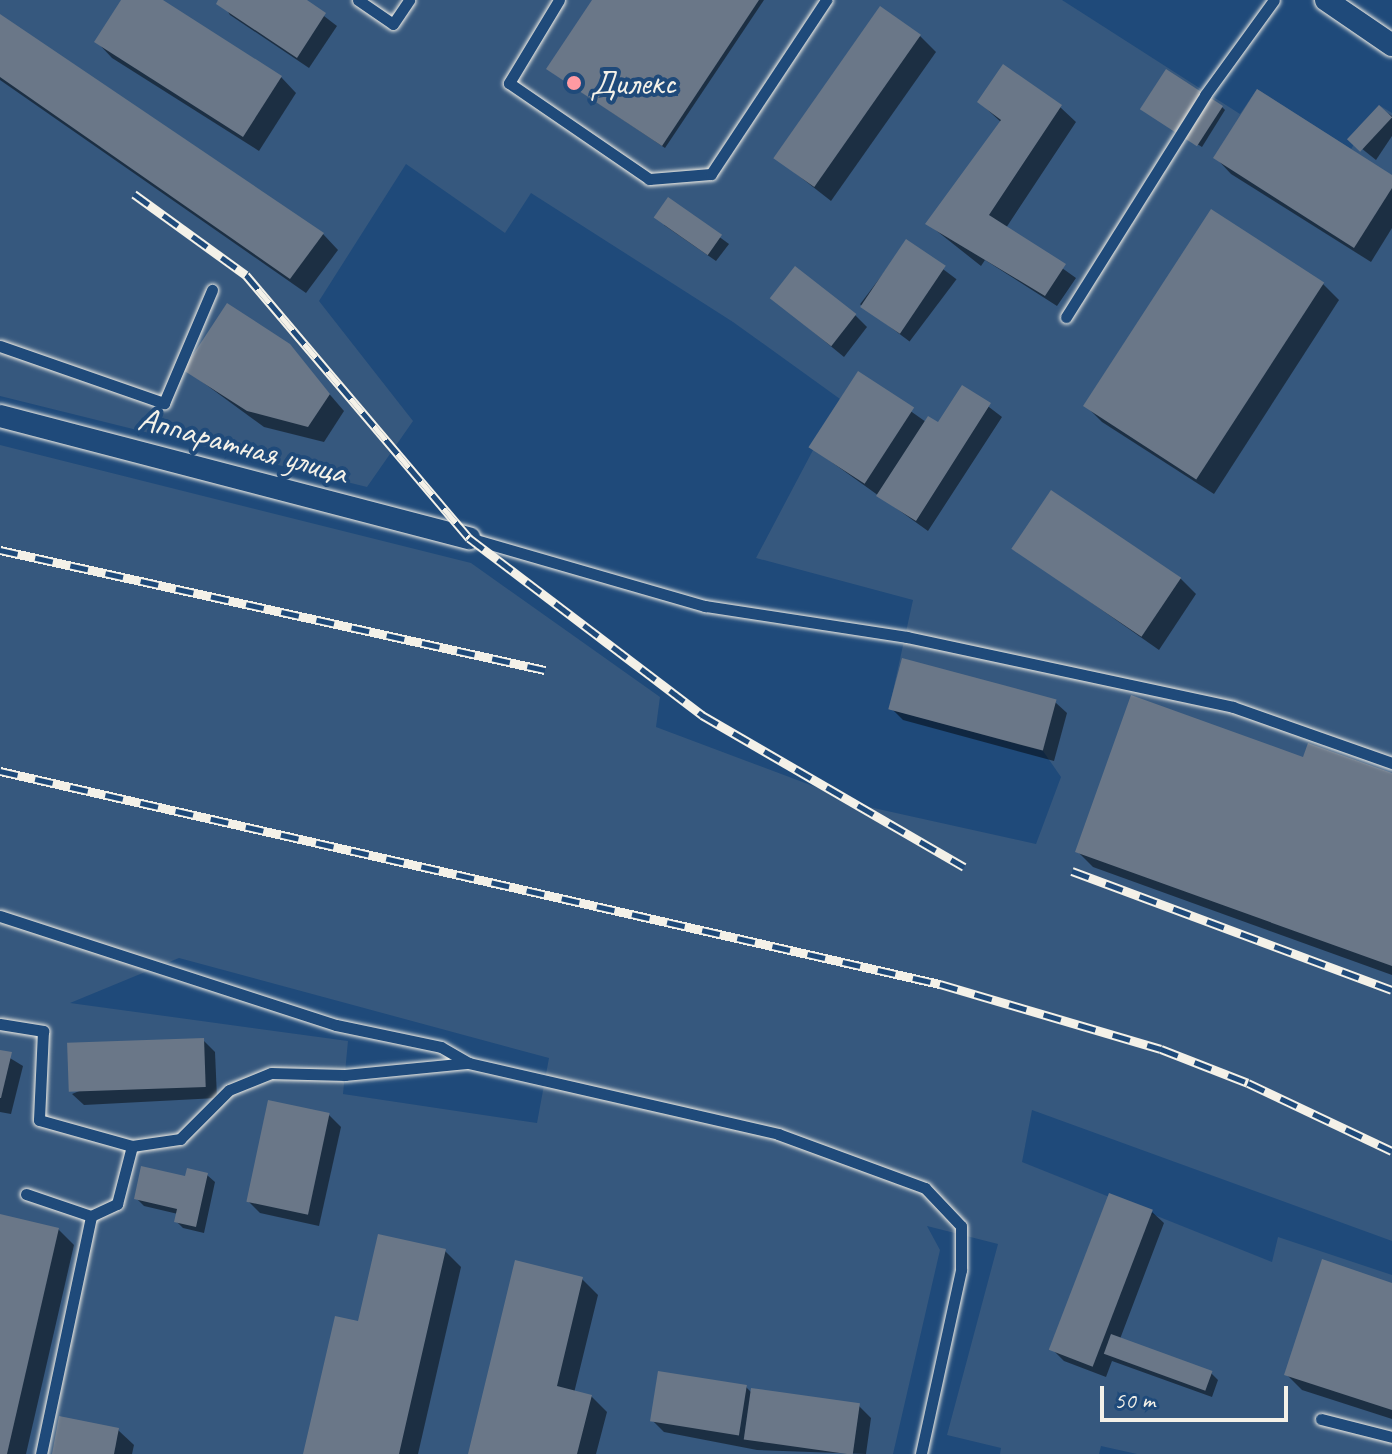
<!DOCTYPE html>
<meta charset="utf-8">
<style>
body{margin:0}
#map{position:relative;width:1392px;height:1454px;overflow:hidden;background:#1f4a7a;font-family:Caveat,sans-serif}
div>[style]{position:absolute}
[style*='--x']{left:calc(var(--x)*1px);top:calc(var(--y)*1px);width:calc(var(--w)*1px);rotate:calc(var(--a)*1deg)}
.built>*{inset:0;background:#36587e}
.shadow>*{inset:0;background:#0007;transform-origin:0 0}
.building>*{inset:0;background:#6a7788;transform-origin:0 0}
.roads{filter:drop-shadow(0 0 2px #f4f1e8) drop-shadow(0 0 2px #f4f1e8)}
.service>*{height:11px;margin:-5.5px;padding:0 5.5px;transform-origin:5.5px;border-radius:5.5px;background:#1f4a7a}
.minor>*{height:22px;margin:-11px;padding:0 11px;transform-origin:11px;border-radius:11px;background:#1f4a7a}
.rail>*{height:9px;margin-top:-4.5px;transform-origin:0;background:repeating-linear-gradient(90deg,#1f4a7a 0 18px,#f4f1e8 0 36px);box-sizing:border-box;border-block:2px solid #f4f1e8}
.dots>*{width:22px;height:22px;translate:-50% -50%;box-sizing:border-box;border:4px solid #1f4a7a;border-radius:50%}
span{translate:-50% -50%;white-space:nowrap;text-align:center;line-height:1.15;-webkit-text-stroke:8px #1f4a7a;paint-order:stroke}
.poi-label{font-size:34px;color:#f4f1e8}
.left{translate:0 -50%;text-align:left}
.street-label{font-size:34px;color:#f4f1e8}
.scale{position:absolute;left:1100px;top:1386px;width:188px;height:36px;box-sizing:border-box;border:4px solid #f4f1e8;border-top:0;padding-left:10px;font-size:24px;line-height:28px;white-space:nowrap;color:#f4f1e8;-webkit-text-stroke:6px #1f4a7a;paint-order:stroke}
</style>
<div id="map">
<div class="built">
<div style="clip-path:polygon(evenodd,0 0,1062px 0,1240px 114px,1257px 89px,1351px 149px,1379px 105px,1392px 113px,1392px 1241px,1032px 1110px,1022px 1162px,1272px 1262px,1278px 1237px,1392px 1275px,1392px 1454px,1137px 1454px,1101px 1446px,1099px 1454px,1000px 1454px,1001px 1448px,947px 1435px,998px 1244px,927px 1226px,940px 1250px,893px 1454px,0 1454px,0 445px,471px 563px,660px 697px,656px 727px,869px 807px,1036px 844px,1061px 777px,1043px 751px,889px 709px,913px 600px,756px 558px,840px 399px,733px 322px,531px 193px,505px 233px,406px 164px,319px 301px,413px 421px,367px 487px,0 396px,0 0,179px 958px,549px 1058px,537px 1123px,343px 1094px,348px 1041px,70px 1003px,179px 958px)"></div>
</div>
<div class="shadow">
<div style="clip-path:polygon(124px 0,159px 0,281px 77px,296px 93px,259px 151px,112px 58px,97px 42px)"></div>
<div style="clip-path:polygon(221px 0,303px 0,337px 26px,309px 68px,230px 15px)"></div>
<div style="clip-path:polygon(595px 0,764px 0,665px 148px,552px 72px)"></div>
<div style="clip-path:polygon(0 16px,323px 234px,338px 250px,306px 293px,0 80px)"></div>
<div style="clip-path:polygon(920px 36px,936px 52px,831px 201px,776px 158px)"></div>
<div style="clip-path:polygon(979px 102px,1060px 107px,1076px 122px,1006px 228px,1076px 278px,1057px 306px,985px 260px,981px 266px,928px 224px,1002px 123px)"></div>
<div style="clip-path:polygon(1222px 107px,1225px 110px,1202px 147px,1145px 112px)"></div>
<div style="clip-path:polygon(1380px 108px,1392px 116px,1392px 136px,1376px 160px,1356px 144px)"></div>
<div style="clip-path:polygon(1216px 158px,1392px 178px,1392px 228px,1371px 262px,1231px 174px)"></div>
<div style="clip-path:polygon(669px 200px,729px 244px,716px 261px,664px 225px)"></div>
<div style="left:907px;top:242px;width:62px;height:78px;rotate:37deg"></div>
<div style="clip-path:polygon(1323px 284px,1339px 300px,1214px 494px,1102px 422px,1087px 407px)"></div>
<div style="clip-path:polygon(772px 298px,855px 315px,867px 327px,844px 357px)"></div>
<div style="clip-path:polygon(288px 346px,344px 411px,324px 442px,264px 427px,186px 370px)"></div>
<div style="clip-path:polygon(858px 374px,926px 422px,938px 425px,963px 387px,1002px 417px,928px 531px,812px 448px)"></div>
<div style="clip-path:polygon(1015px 549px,1180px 578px,1196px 594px,1159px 650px)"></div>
<div style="clip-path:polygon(1055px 702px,1067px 713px,1054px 761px,903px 720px,891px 708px)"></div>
<div style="clip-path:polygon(1304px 759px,1392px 775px,1392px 975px,1093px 867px,1077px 851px)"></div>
<div style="clip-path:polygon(203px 1040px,215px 1052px,217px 1098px,84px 1105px,72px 1094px)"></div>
<div style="clip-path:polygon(0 1052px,23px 1066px,11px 1114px,0 1112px)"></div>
<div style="clip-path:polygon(329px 1115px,341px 1127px,319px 1226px,260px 1213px,248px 1201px)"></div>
<div style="clip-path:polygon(207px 1175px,215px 1182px,204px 1233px,183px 1228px,176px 1221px,178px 1214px,144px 1206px,136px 1198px)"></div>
<div style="clip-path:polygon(1152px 1212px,1164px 1223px,1120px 1339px,1211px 1373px,1218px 1380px,1212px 1397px,1112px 1361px,1106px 1377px,1064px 1361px,1052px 1349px)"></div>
<div style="clip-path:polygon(0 1216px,58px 1229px,74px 1245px,26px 1454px,0 1454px)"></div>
<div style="clip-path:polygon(445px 1251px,461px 1267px,418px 1454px,305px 1454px,359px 1324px)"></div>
<div style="clip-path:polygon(582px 1279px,598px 1295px,574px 1393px,591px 1396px,607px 1412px,596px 1454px,470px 1454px)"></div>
<div style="clip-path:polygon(1392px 1285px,1392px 1419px,1302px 1390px,1286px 1374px)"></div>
<div style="clip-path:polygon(746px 1387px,752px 1393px,859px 1406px,871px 1418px,866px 1454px,757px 1450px,664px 1432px,652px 1420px)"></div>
<div style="clip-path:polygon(118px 1430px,134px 1445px,132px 1454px,54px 1454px)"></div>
</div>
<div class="building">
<div style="clip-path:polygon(121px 0,163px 0,282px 76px,243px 137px,94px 42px)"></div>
<div style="clip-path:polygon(218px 0,307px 0,326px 13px,297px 58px,216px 4px)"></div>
<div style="clip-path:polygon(592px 0,759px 0,662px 146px,546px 69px)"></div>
<div style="left:880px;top:6px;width:50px;height:186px;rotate:35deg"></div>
<div style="clip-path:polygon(0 14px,324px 233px,290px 279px,0 77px)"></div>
<div style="clip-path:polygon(1003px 64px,1062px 105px,989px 215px,1066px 264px,1045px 296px,925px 224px,1001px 120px,977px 102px)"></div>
<div style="left:1166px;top:69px;width:68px;height:48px;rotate:33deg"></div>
<div style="clip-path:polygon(1257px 89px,1392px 175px,1392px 188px,1354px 248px,1213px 158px)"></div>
<div style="left:1379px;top:105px;width:18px;height:47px;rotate:43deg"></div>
<div style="left:668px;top:197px;width:66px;height:25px;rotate:35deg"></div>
<div style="left:1211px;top:209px;width:135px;height:235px;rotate:33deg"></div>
<div style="left:906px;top:239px;width:48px;height:82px;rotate:34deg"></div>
<div style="left:795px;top:266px;width:78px;height:41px;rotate:38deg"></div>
<div style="clip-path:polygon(227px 303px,290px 344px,330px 394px,308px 427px,247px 411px,183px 370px)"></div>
<div style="left:858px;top:371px;width:67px;height:91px;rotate:33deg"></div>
<div style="clip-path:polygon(962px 385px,991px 403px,916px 521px,876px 496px,928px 416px,938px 422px)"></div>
<div style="left:1051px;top:490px;width:157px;height:71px;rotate:34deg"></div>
<div style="left:902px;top:658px;width:160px;height:53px;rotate:15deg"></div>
<div style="clip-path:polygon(1131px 695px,1303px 757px,1308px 743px,1392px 773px,1392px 966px,1075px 852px)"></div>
<div style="left:204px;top:1038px;width:49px;height:137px;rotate:88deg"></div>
<div style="clip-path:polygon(0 1050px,12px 1052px,1px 1098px,0 1098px)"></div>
<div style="left:268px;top:1100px;width:63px;height:104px;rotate:12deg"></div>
<div style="clip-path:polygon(141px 1166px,185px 1176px,187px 1168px,208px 1173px,196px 1227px,174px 1222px,177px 1209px,134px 1199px)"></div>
<div style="left:1109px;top:1193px;width:47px;height:168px;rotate:21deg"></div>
<div style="clip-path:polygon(0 1214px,59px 1228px,7px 1454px,0 1454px)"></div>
<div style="clip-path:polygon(378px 1234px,446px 1249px,399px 1454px,303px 1454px,335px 1316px,358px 1321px)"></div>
<div style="clip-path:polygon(1322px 1259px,1392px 1283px,1392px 1410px,1284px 1375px)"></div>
<div style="clip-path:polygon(515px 1260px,583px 1277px,557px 1386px,592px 1395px,577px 1454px,468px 1454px)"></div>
<div style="left:1111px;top:1334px;width:108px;height:21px;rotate:20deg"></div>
<div style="left:658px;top:1371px;width:90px;height:51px;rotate:9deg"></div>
<div style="left:751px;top:1388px;width:110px;height:52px;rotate:8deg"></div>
<div style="clip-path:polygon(59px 1416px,119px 1428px,114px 1454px,52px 1454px)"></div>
</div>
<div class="roads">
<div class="service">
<div style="--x:358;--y:0;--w:42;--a:34.4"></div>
<div style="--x:393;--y:24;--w:29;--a:-56"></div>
<div style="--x:559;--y:0;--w:97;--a:121.1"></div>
<div style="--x:509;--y:83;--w:170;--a:34.4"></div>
<div style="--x:649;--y:179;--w:62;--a:-4.6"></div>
<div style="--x:711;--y:174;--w:209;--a:-56.5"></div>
<div style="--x:1066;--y:317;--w:262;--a:-57.9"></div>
<div style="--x:1205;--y:95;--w:117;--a:-54"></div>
<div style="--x:0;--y:346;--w:174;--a:19.2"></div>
<div style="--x:164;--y:403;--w:123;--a:-67"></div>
<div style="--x:469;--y:538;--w:246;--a:16.1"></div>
<div style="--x:705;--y:606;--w:204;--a:8.7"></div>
<div style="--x:907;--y:637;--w:333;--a:12.1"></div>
<div style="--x:1233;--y:707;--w:169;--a:19.4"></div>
<div style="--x:0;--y:916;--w:353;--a:18"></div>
<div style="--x:336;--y:1025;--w:107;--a:11.8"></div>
<div style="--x:441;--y:1047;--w:32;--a:30"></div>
<div style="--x:469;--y:1063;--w:317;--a:12.9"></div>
<div style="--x:778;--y:1134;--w:157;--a:20.2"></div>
<div style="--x:925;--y:1188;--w:52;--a:46.5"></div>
<div style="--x:961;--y:1226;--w:44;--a:90"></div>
<div style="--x:961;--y:1270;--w:188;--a:102.3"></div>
<div style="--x:0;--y:1024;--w:44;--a:9.2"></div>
<div style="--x:43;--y:1031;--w:89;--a:92.6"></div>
<div style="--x:39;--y:1120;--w:97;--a:15.6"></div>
<div style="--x:132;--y:1146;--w:49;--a:-8.3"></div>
<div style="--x:180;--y:1139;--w:69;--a:-45"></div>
<div style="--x:229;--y:1090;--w:45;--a:-22"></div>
<div style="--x:271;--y:1073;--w:74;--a:1.5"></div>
<div style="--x:345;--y:1075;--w:124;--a:-5.6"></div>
<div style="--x:26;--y:1194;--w:69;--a:18.7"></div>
<div style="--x:1321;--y:1419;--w:73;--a:14.2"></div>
<div style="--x:41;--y:1454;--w:243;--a:-78.1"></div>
<div style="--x:91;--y:1216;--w:29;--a:-25"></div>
<div style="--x:117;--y:1204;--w:60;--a:-75.5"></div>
</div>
<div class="minor">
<div style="--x:1326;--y:0;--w:80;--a:34.3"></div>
<div style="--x:0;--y:416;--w:485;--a:14.6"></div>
</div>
</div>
<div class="rail">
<div style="--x:134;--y:194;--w:138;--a:35.9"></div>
<div style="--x:246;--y:275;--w:345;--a:49.7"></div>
<div style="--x:469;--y:538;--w:293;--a:37.2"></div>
<div style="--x:702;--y:715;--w:303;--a:30.1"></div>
<div style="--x:0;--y:550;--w:558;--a:12.42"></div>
<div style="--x:0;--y:771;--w:964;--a:12.77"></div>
<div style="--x:940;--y:984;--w:230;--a:16.4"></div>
<div style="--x:1161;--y:1049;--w:93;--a:21.3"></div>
<div style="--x:1248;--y:1083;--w:159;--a:25.3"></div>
<div style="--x:1072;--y:871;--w:341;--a:20.4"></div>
</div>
<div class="dots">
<div style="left:574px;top:83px;background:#ff9aa2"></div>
</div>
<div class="poi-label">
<span class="left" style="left:590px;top:83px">Дилекс</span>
</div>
<div class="street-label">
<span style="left:243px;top:445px;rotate:15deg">Аппаратная улица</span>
</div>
<div class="scale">50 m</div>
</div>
